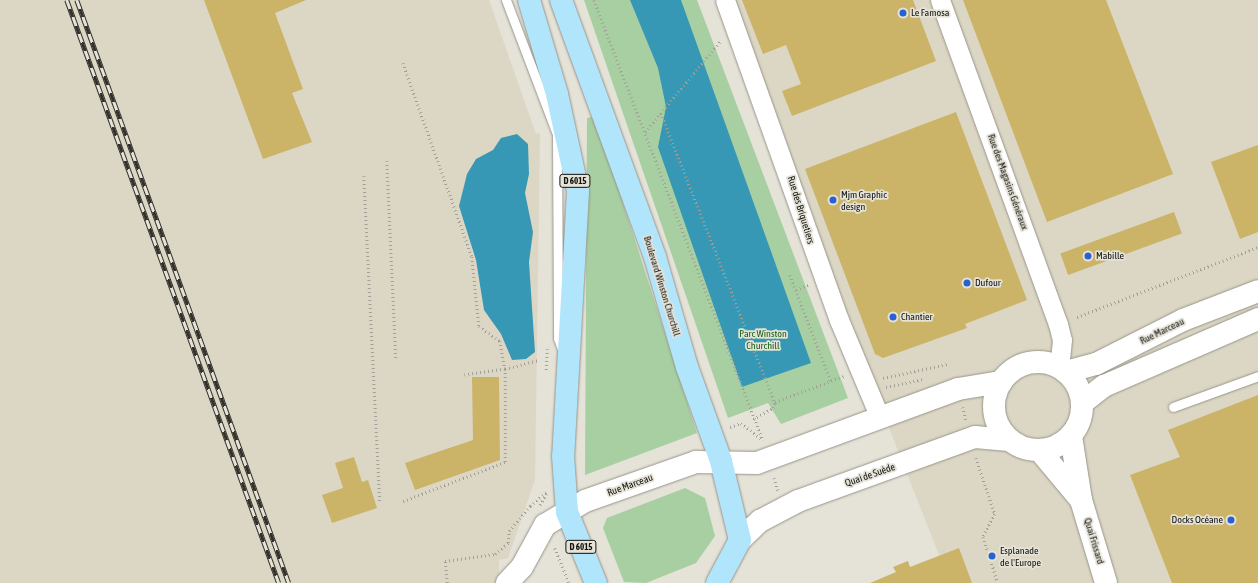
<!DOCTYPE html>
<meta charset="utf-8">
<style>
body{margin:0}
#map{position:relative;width:1258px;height:583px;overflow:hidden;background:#e5e2d7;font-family:"Asap Condensed",sans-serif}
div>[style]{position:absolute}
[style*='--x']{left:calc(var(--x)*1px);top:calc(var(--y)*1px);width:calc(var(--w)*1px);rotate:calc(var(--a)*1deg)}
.built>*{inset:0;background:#dcd7c4}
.green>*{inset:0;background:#a7cfa2}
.water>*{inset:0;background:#3798b6}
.building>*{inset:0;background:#cbb368;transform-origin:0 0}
.path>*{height:2.5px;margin-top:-1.25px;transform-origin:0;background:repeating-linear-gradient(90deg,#a2a097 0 1px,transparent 0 4px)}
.roads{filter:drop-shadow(0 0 1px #97948a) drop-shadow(0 0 1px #97948a)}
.service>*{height:9px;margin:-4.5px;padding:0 4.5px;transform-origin:4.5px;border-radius:4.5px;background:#fff}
.minor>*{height:19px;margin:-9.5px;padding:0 9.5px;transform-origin:9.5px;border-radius:9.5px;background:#fff}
.tertiary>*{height:22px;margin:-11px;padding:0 11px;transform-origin:11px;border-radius:11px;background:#fff}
.secondary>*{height:22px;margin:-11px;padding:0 11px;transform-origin:11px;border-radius:11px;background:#fff}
.secondary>.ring{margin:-11px;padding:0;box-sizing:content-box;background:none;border:22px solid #fff;border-radius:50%}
.primary>*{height:22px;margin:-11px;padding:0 11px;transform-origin:11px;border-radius:11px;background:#b1e5fb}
.rail>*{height:4.5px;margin-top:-2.25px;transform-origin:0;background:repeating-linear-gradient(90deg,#e5e2d7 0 9px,#33312c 0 18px);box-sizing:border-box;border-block:1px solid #33312c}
.dots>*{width:11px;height:11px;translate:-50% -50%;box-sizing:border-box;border:2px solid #e5e2d7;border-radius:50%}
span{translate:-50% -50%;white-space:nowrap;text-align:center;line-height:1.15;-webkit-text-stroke:3.5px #e5e2d7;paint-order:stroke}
.shield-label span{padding:1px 3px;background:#e5e2d7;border:1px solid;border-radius:3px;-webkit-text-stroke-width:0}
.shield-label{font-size:9px;color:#13120e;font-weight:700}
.poi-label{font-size:10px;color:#13120e}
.left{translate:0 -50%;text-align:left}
.right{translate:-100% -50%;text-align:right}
.street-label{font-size:10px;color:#13120e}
.park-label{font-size:10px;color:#186013}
</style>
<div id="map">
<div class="built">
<div style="clip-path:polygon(0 0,489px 0,536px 134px,540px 133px,535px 480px,508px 558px,499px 560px,499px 583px,0 583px)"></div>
<div style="clip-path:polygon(721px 0,1258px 0,1258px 583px,950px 583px)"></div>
</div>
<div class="green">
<div style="clip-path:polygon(584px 0,697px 0,848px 398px,781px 424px,768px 403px,728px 418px)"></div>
<div style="clip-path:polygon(592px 117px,615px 178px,697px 433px,585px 475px,587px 118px)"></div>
<div style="clip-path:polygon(685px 488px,705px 498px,715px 536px,696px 563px,646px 583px,624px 582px,603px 528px,607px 518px)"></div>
</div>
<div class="water">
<div style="clip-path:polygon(630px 0,681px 0,811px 363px,742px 387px,658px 147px,666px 107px,658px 68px)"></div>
<div style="clip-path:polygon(517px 134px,528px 144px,529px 174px,525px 193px,533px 232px,529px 262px,535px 352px,526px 359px,512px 360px,501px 334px,484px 310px,476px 260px,459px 206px,467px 174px,476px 159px,493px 150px,501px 138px)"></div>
</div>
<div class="building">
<div style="clip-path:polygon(204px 0,306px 0,275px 13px,303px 89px,292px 93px,312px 142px,263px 159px)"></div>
<div style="clip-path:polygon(742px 0,913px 0,936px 61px,792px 116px,782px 91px,801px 84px,786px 45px,763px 54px)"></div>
<div style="clip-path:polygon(963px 0,1106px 0,1173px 174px,1047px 222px)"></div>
<div style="clip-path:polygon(956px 112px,1027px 300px,965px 324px,967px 328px,883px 358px,875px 354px,805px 169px)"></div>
<div style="clip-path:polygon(1258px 145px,1258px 232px,1240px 239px,1211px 162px)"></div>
<div style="left:1174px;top:212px;width:23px;height:121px;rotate:70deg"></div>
<div style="clip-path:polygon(472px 377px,499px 377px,500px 460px,415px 490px,405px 463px,473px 440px)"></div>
<div style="clip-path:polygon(1258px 395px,1258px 583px,1172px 583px,1130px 475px,1180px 457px,1168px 430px)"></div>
<div style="clip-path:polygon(354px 457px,362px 482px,368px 480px,377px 508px,332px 523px,322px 495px,343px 488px,335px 463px)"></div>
<div style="clip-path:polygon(959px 548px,972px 583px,870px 583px,896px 572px,893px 567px,908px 561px,910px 567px)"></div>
</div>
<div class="path">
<div style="--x:594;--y:0;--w:471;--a:69"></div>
<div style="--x:403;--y:63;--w:206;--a:70.4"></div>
<div style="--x:472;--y:257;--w:69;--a:84.2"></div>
<div style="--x:479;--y:326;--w:26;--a:36"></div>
<div style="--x:500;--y:341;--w:28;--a:80"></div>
<div style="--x:505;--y:369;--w:34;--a:-15"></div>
<div style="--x:661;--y:113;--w:311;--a:68.5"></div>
<div style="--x:645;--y:132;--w:119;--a:-50.4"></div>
<div style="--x:387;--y:161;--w:199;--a:87.4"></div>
<div style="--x:364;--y:176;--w:326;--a:87.2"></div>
<div style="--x:790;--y:275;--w:114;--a:68.9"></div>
<div style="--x:796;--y:290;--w:13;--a:-23"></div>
<div style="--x:1077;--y:317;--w:194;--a:-21.1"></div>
<div style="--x:546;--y:370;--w:21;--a:-87"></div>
<div style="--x:883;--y:378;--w:66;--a:-12.2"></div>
<div style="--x:886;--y:387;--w:39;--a:-12"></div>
<div style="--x:963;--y:407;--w:13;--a:77"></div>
<div style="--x:753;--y:419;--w:23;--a:-29"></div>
<div style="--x:773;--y:408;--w:6;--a:-72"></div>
<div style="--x:775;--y:402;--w:74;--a:-20.6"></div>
<div style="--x:730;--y:427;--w:12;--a:-20"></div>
<div style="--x:741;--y:423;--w:28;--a:38"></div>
<div style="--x:976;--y:458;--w:59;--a:71.3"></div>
<div style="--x:995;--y:514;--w:26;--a:118"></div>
<div style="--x:983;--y:537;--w:48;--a:71.9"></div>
<div style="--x:774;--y:478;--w:13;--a:72"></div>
<div style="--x:403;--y:501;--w:109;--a:-20.9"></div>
<div style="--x:505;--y:462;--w:93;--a:-90"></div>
<div style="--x:505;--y:369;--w:41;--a:171.7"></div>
<div style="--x:540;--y:505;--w:13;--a:-61"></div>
<div style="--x:555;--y:548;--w:38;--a:68"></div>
<div style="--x:447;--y:583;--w:22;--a:-95"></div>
<div style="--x:445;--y:561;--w:50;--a:-8"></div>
<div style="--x:495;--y:554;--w:17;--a:-40"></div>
<div style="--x:508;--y:543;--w:12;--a:-85"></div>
<div style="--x:509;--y:531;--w:33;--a:-50"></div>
<div style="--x:530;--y:506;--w:21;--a:-41"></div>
</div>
<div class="roads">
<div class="service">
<div style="--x:506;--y:0;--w:143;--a:69.2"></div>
<div style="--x:557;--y:134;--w:204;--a:89.7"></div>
<div style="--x:558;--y:338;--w:15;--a:70"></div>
<div style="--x:1173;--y:407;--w:90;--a:-20"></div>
</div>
<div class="minor">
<div style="--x:725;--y:0;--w:340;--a:70.4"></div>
<div style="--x:839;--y:320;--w:106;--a:67.3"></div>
<div style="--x:940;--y:0;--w:345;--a:70"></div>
<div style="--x:1058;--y:324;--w:16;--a:76"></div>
<div style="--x:1062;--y:340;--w:27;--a:96"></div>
</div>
<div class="tertiary">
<div style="--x:1071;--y:436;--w:65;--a:81.1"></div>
<div style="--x:1081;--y:500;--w:87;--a:73.2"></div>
<div style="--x:1040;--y:451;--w:64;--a:50.1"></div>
<div style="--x:507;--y:583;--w:22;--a:-47"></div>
<div style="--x:522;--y:567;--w:48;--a:-61.3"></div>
<div style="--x:545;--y:525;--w:26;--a:-31"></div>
</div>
<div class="secondary">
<div class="ring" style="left:994px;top:362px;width:66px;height:66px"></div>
<div style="--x:1066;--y:372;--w:31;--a:-15"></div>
<div style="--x:1096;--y:364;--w:97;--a:-26.8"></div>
<div style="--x:1183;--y:320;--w:80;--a:-21.1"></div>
<div style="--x:1082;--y:403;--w:28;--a:-38"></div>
<div style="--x:1104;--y:386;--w:168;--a:-23.5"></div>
<div style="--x:567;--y:512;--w:21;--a:-31"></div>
<div style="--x:585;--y:501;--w:118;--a:-19.4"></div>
<div style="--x:696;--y:462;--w:61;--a:0.9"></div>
<div style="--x:757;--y:463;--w:214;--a:-20.2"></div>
<div style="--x:958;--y:389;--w:44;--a:-9.2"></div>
<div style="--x:740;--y:540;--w:28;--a:-44"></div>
<div style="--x:760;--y:521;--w:43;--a:-27.8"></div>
<div style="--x:798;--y:501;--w:188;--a:-19.9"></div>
<div style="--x:975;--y:437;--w:34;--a:5"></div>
</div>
<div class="primary">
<div style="--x:529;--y:0;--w:98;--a:73.4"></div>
<div style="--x:557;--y:94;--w:99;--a:77.8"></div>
<div style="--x:578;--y:191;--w:265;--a:93.2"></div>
<div style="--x:563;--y:456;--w:56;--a:85.9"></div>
<div style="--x:567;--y:512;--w:77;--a:67.8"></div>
<div style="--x:561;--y:0;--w:274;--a:69.9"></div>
<div style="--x:655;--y:257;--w:115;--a:73.8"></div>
<div style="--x:687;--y:367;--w:100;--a:70.1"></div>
<div style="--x:721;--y:461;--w:81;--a:76.5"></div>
<div style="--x:740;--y:540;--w:49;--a:118.1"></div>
</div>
</div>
<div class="rail">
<div style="--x:67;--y:0;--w:620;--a:70.02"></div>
<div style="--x:77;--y:0;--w:620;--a:70.02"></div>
</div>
<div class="dots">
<div style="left:903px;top:13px;background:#2962d0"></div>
<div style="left:833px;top:200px;background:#2962d0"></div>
<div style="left:1088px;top:256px;background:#2962d0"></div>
<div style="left:967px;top:283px;background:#2962d0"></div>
<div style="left:893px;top:317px;background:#2962d0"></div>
<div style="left:1231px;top:520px;background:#2962d0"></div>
<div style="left:992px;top:556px;background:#2962d0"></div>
</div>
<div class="shield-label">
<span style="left:575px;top:181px">D 6015</span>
<span style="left:581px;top:547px">D 6015</span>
</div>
<div class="poi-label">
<span class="left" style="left:911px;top:13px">Le Famosa</span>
<span class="left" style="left:841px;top:200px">Mjm Graphic<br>design</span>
<span class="left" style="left:1096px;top:256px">Mabille</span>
<span class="left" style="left:975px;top:283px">Dufour</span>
<span class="left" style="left:901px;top:317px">Chantier</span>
<span class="right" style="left:1223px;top:520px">Docks Océane</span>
<span class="left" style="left:1000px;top:556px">Esplanade<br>de l'Europe</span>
</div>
<div class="street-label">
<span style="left:1008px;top:182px;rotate:70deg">Rue des Magasins Généraux</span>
<span style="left:801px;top:210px;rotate:73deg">Rue des Briquetiers</span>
<span style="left:662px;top:286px;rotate:73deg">Boulevard Winston Churchill</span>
<span style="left:1162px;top:331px;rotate:-26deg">Rue Marceau</span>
<span style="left:870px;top:475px;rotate:-19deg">Quai de Suède</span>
<span style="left:630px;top:485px;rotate:-20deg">Rue Marceau</span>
<span style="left:1094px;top:541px;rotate:73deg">Quai Frissard</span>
</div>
<div class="park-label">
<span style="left:763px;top:339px">Parc Winston<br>Churchill</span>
</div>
</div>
